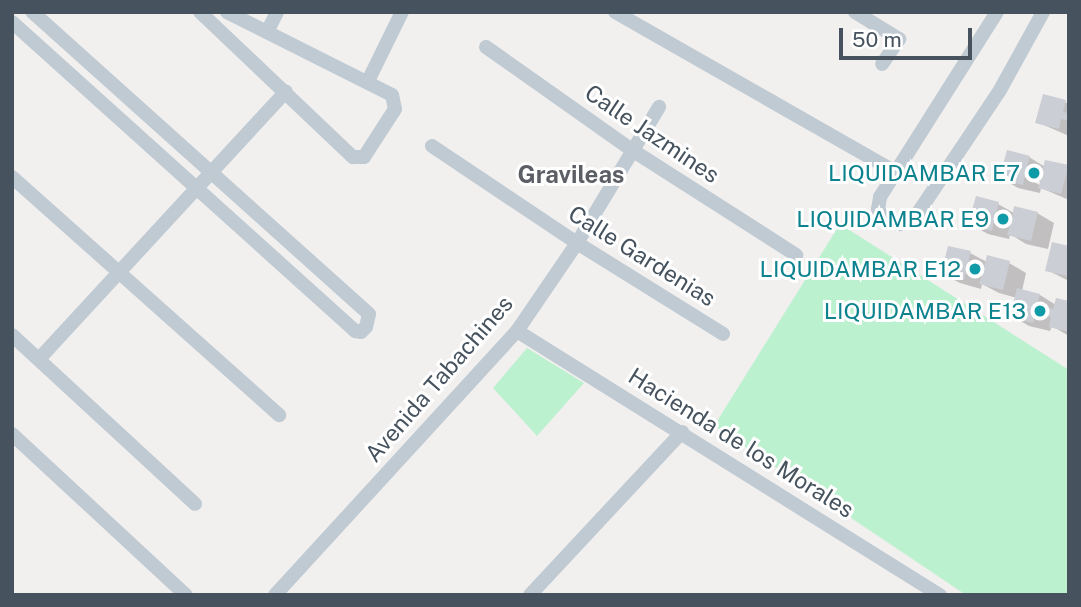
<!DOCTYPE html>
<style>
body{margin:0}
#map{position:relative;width:1081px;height:607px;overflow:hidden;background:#f2efef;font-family:"Public Sans",sans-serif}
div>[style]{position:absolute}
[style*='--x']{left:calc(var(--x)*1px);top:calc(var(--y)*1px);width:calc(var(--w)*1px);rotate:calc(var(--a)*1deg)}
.green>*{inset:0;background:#bcf1d0}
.shadow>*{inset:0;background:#0003}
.building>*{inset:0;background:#cbced4}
.minor>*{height:14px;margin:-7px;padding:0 7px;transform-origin:7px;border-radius:7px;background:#bfcad2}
.dots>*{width:19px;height:19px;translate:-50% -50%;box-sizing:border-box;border:4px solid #fff;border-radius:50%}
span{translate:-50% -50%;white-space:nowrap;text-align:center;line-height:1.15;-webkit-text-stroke:6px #fff;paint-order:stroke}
.street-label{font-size:23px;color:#46535e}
.culture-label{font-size:23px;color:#0d838f}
.right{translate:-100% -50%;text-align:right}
.neighbourhood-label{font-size:24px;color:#5b5f65;font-weight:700}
.frame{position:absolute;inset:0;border:14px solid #46535e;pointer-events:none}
.scale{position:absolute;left:839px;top:28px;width:133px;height:32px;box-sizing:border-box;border:4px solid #46535e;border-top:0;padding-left:9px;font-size:21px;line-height:24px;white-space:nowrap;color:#46535e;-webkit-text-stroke:5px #fff;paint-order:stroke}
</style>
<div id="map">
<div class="green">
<div style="clip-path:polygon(840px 224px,1069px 370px,1069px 595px,966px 595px,714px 426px)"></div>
<div style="clip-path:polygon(527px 348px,584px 383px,537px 436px,493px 388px)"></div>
</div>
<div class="shadow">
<div style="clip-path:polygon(1065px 102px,1069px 104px,1069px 136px,1037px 122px)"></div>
<div style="clip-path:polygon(evenodd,1029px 157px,1045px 167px,1047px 162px,1069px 167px,1069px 200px,1041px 188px,1040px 193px,1018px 188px,1001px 178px,1029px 157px,1018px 169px,1041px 182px,1041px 186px,1017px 172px,1018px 169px)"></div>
<div style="clip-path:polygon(998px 204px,1014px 213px,1037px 213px,1054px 223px,1048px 249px,1026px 244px,1010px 234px,1009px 239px,988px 234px,970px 224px)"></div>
<div style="clip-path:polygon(1069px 248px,1069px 281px,1047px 270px)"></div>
<div style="clip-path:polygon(970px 253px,987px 262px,1009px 263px,1026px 273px,1022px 291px,1040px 295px,1056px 305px,1069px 303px,1069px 336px,1052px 326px,1050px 331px,1029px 326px,1012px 316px,1017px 298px,999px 293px,982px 284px,981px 289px,960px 283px,943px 274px)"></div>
</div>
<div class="building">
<div style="clip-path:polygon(1043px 94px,1066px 100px,1063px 112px,1069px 113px,1069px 121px,1061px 119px,1059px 129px,1035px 123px)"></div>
<div style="clip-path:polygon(1007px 150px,1030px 156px,1027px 167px,1042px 171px,1045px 160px,1069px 165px,1061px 194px,1038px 188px,1041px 179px,1025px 175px,1023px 185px,999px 179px)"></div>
<div style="clip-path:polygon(976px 196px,999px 202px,996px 214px,1012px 218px,1014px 206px,1038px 212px,1031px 241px,1007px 235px,1010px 225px,994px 221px,992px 231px,968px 225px)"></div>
<div style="clip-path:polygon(1052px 242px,1069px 246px,1068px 276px,1045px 271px)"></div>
<div style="clip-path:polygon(948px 246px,971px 251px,968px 263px,984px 267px,987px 255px,1010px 261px,1003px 290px,979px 284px,982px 275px,966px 271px,964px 280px,941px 274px)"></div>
<div style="clip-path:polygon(1017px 288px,1040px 294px,1037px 305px,1053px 309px,1056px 298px,1069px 301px,1069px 332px,1049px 327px,1051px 317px,1036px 313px,1033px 323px,1010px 317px)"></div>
</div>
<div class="minor">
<div style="--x:200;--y:12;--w:211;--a:43.5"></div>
<div style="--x:353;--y:157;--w:11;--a:0"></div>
<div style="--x:364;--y:157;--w:57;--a:-57.1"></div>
<div style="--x:395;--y:109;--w:14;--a:-102"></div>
<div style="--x:392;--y:95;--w:185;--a:-153.3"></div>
<div style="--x:615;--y:12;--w:322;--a:29.7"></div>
<div style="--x:855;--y:12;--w:52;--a:31.5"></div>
<div style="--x:899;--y:39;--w:30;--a:124"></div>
<div style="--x:997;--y:12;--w:219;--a:122.3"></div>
<div style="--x:880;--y:197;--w:12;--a:99"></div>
<div style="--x:878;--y:209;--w:13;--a:58"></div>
<div style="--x:885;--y:220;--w:15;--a:16"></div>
<div style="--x:899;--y:224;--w:16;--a:-18"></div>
<div style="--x:914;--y:219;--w:155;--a:-56.3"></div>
<div style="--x:1000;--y:90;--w:89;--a:-61.1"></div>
<div style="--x:12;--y:22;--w:462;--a:42"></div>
<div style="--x:355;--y:331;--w:6;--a:9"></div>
<div style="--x:361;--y:332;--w:7;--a:-45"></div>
<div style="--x:366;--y:327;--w:13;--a:-77"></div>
<div style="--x:369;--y:314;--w:453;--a:-138.1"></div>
<div style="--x:267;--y:32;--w:22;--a:-63"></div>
<div style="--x:486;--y:47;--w:179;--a:35.2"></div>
<div style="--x:632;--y:150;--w:195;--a:32.6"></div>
<div style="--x:368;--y:81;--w:77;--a:-63.8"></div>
<div style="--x:432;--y:146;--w:174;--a:33.8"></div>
<div style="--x:577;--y:243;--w:172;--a:31.9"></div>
<div style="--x:12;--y:177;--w:358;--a:41.7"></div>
<div style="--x:517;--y:331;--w:499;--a:32"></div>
<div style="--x:12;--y:335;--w:249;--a:42.7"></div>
<div style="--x:39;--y:359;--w:364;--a:-47.3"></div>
<div style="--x:12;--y:434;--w:237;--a:42.8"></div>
<div style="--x:275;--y:595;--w:358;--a:-47.5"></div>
<div style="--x:517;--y:331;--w:107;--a:-55.7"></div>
<div style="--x:577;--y:243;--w:159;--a:-58.9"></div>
<div style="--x:530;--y:595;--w:223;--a:-47"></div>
</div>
<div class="dots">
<div style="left:1034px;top:173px;background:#0f9aa8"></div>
<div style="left:1003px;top:219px;background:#0f9aa8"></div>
<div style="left:975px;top:269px;background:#0f9aa8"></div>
<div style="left:1040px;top:311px;background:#0f9aa8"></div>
</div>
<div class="street-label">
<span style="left:652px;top:134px;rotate:34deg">Calle Jazmines</span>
<span style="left:642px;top:256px;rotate:32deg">Calle Gardenias</span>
<span style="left:439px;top:379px;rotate:-49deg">Avenida Tabachines</span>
<span style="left:741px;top:443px;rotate:32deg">Hacienda de los Morales</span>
</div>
<div class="culture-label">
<span class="right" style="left:1020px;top:173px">LIQUIDAMBAR E7</span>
<span class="right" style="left:989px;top:219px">LIQUIDAMBAR E9</span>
<span class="right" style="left:961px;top:269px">LIQUIDAMBAR E12</span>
<span class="right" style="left:1026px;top:311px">LIQUIDAMBAR E13</span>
</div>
<div class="neighbourhood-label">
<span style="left:571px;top:175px">Gravileas</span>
</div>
<div class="frame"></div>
<div class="scale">50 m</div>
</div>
